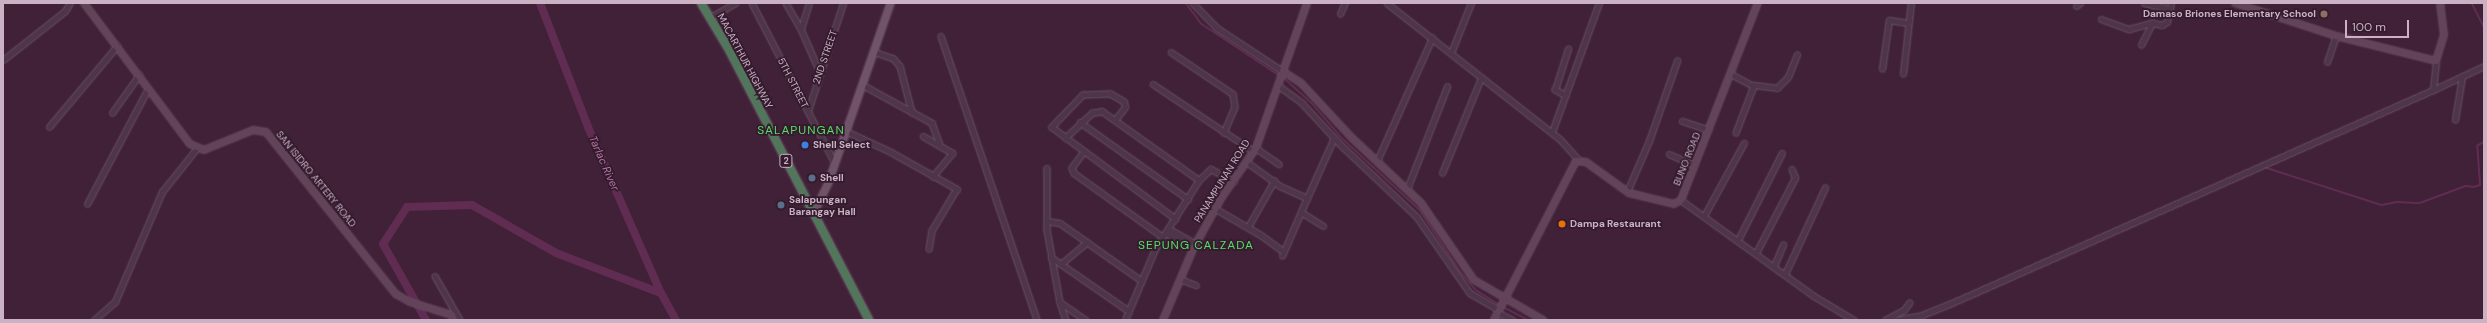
<!DOCTYPE html>
<style>
body{margin:0}
#map{position:relative;width:2487px;height:323px;overflow:hidden;background:#402138;font-family:"DM Sans",sans-serif}
div>[style]{position:absolute}
[style*='--x']{left:calc(var(--x)*1px);top:calc(var(--y)*1px);width:calc(var(--w)*1px);rotate:calc(var(--a)*1deg)}
.stream>*{height:1.5px;margin:-0.75px;padding:0 0.75px;transform-origin:0.75px;border-radius:0.75px;background:#602c52}
.river>*{height:8px;margin:-4px;padding:0 4px;transform-origin:4px;border-radius:4px;background:#602c52}
.roads{filter:drop-shadow(0 0 1px #6a5163) drop-shadow(0 0 1px #6a5163)}
.street>*{height:4.5px;margin:-2.25px;padding:0 2.25px;transform-origin:2.25px;border-radius:2.25px;background:#4f3549}
.secondary>*{height:6px;margin:-3px;padding:0 3px;transform-origin:3px;border-radius:3px;background:#634359}
.primary>*{height:7px;margin:-3.5px;padding:0 3.5px;transform-origin:3.5px;border-radius:3.5px;background:#705368}
.highway>*{height:8px;margin:-4px;padding:0 4px;transform-origin:4px;border-radius:4px;background:#52765c}
.dots>*{width:11px;height:11px;translate:-50% -50%;box-sizing:border-box;border:2px solid #341b2e;border-radius:50%}
span{translate:-50% -50%;white-space:nowrap;text-align:center;line-height:1.15;-webkit-text-stroke:3.5px #341b2e;paint-order:stroke}
.shield-label span{padding:1px 3px;background:#341b2e;border:1px solid;border-radius:3px;-webkit-text-stroke-width:0}
.shield-label{font-size:9px;color:#cab1c3;font-weight:700}
.poi-label{font-size:10px;color:#cab1c3;font-weight:700}
.right{translate:-100% -50%;text-align:right}
.left{translate:0 -50%;text-align:left}
.street-label{font-size:10px;color:#cab1c3}
.water-label{font-size:11px;color:#b576a6;font-style:italic}
.quarter-label{font-size:12px;color:#57df66;letter-spacing:1px}
.frame{position:absolute;inset:0;border:4px solid #cab1c3;pointer-events:none}
.scale{position:absolute;left:2345px;top:20px;width:64px;height:18px;box-sizing:border-box;border:2px solid #cab1c3;border-top:0;padding-left:5px;font-size:12px;line-height:14px;white-space:nowrap;color:#cab1c3;-webkit-text-stroke:3px #341b2e;paint-order:stroke}
</style>
<div id="map">
<div class="stream">
<div style="--x:1186;--y:3;--w:26;--a:53"></div>
<div style="--x:1202;--y:24;--w:94;--a:33.7"></div>
<div style="--x:2472;--y:3;--w:27;--a:63"></div>
<div style="--x:1283;--y:77;--w:38;--a:42"></div>
<div style="--x:1311;--y:102;--w:48;--a:49.3"></div>
<div style="--x:1342;--y:138;--w:106;--a:42.7"></div>
<div style="--x:1420;--y:210;--w:73;--a:56.7"></div>
<div style="--x:1460;--y:271;--w:25;--a:50"></div>
<div style="--x:1476;--y:290;--w:26;--a:32"></div>
<div style="--x:2264;--y:167;--w:124;--a:17.9"></div>
<div style="--x:2382;--y:205;--w:16;--a:-11"></div>
<div style="--x:2398;--y:202;--w:22;--a:3"></div>
<div style="--x:2420;--y:203;--w:49;--a:-20.3"></div>
<div style="--x:2466;--y:186;--w:8;--a:7"></div>
<div style="--x:2474;--y:187;--w:6;--a:-18"></div>
<div style="--x:2480;--y:185;--w:39;--a:-94"></div>
<div style="--x:2477;--y:146;--w:8;--a:-30"></div>
<div style="--x:1503;--y:307;--w:28;--a:27"></div>
</div>
<div class="river">
<div style="--x:540;--y:3;--w:133;--a:68.8"></div>
<div style="--x:588;--y:127;--w:181;--a:66.3"></div>
<div style="--x:661;--y:293;--w:31;--a:61"></div>
<div style="--x:426;--y:320;--w:87;--a:-119.5"></div>
<div style="--x:383;--y:244;--w:44;--a:-57"></div>
<div style="--x:407;--y:207;--w:65;--a:-1.8"></div>
<div style="--x:472;--y:205;--w:97;--a:29.7"></div>
<div style="--x:556;--y:253;--w:112;--a:20.9"></div>
</div>
<div class="roads">
<div class="street">
<div style="--x:752;--y:3;--w:180;--a:62.6"></div>
<div style="--x:786;--y:3;--w:30;--a:60"></div>
<div style="--x:801;--y:29;--w:45;--a:66.3"></div>
<div style="--x:1193;--y:3;--w:35;--a:46"></div>
<div style="--x:1217;--y:28;--w:80;--a:33.3"></div>
<div style="--x:1387;--y:3;--w:220;--a:38.2"></div>
<div style="--x:1560;--y:139;--w:27;--a:48"></div>
<div style="--x:2144;--y:3;--w:26;--a:13"></div>
<div style="--x:2076;--y:6;--w:5;--a:-37"></div>
<div style="--x:1340;--y:14;--w:12;--a:-66"></div>
<div style="--x:711;--y:17;--w:28;--a:-30"></div>
<div style="--x:2101;--y:19;--w:30;--a:20"></div>
<div style="--x:2129;--y:29;--w:24;--a:-15"></div>
<div style="--x:2152;--y:23;--w:10;--a:11"></div>
<div style="--x:2162;--y:25;--w:6;--a:-31"></div>
<div style="--x:2167;--y:22;--w:19;--a:-78"></div>
<div style="--x:801;--y:29;--w:27;--a:-73"></div>
<div style="--x:941;--y:36;--w:300;--a:71.3"></div>
<div style="--x:2141;--y:45;--w:25;--a:-63"></div>
<div style="--x:874;--y:52;--w:20;--a:18"></div>
<div style="--x:893;--y:58;--w:11;--a:49"></div>
<div style="--x:900;--y:66;--w:48;--a:75.4"></div>
<div style="--x:1171;--y:52;--w:75;--a:34.1"></div>
<div style="--x:1233;--y:94;--w:13;--a:81"></div>
<div style="--x:1235;--y:107;--w:28;--a:113"></div>
<div style="--x:1451;--y:53;--w:54;--a:-68.2"></div>
<div style="--x:3;--y:60;--w:79;--a:-38.3"></div>
<div style="--x:65;--y:11;--w:9;--a:-58"></div>
<div style="--x:2327;--y:62;--w:28;--a:-71"></div>
<div style="--x:1882;--y:69;--w:49;--a:-81.9"></div>
<div style="--x:1889;--y:20;--w:19;--a:9"></div>
<div style="--x:1731;--y:74;--w:26;--a:28"></div>
<div style="--x:1754;--y:86;--w:50;--a:111"></div>
<div style="--x:1903;--y:74;--w:71;--a:-83.6"></div>
<div style="--x:1153;--y:84;--w:120;--a:33.8"></div>
<div style="--x:863;--y:85;--w:79;--a:28.8"></div>
<div style="--x:932;--y:123;--w:23;--a:70"></div>
<div style="--x:1754;--y:85;--w:23;--a:7"></div>
<div style="--x:1777;--y:88;--w:16;--a:-45"></div>
<div style="--x:1788;--y:77;--w:24;--a:-68"></div>
<div style="--x:1279;--y:86;--w:29;--a:36"></div>
<div style="--x:1302;--y:103;--w:59;--a:47.1"></div>
<div style="--x:1342;--y:146;--w:103;--a:43.4"></div>
<div style="--x:1417;--y:217;--w:93;--a:55.1"></div>
<div style="--x:1470;--y:293;--w:32;--a:30"></div>
<div style="--x:2433;--y:90;--w:56;--a:-25.2"></div>
<div style="--x:1566;--y:96;--w:13;--a:-151"></div>
<div style="--x:1555;--y:90;--w:43;--a:-72.4"></div>
<div style="--x:808;--y:111;--w:114;--a:-72"></div>
<div style="--x:112;--y:113;--w:47;--a:-54.6"></div>
<div style="--x:1115;--y:120;--w:16;--a:-52"></div>
<div style="--x:1125;--y:107;--w:5;--a:-101"></div>
<div style="--x:1124;--y:102;--w:16;--a:-150"></div>
<div style="--x:1110;--y:94;--w:27;--a:178"></div>
<div style="--x:1083;--y:95;--w:45;--a:134.1"></div>
<div style="--x:1052;--y:127;--w:154;--a:36.6"></div>
<div style="--x:2455;--y:120;--w:44;--a:-80.8"></div>
<div style="--x:1682;--y:121;--w:28;--a:18"></div>
<div style="--x:1080;--y:122;--w:133;--a:35.5"></div>
<div style="--x:49;--y:127;--w:106;--a:-50"></div>
<div style="--x:846;--y:131;--w:50;--a:25"></div>
<div style="--x:891;--y:152;--w:76;--a:29.3"></div>
<div style="--x:957;--y:189;--w:49;--a:120.8"></div>
<div style="--x:932;--y:231;--w:18;--a:99"></div>
<div style="--x:1552;--y:132;--w:137;--a:-70"></div>
<div style="--x:923;--y:136;--w:34;--a:30"></div>
<div style="--x:953;--y:153;--w:31;--a:130"></div>
<div style="--x:1065;--y:138;--w:37;--a:-43"></div>
<div style="--x:1092;--y:113;--w:10;--a:-11"></div>
<div style="--x:1102;--y:111;--w:119;--a:35.4"></div>
<div style="--x:1256;--y:148;--w:28;--a:35"></div>
<div style="--x:1084;--y:152;--w:20;--a:127"></div>
<div style="--x:1072;--y:168;--w:5;--a:68"></div>
<div style="--x:1074;--y:173;--w:110;--a:35.7"></div>
<div style="--x:1669;--y:154;--w:28;--a:23"></div>
<div style="--x:1377;--y:161;--w:135;--a:-65.9"></div>
<div style="--x:1247;--y:162;--w:41;--a:36"></div>
<div style="--x:1280;--y:186;--w:30;--a:24"></div>
<div style="--x:1307;--y:198;--w:66;--a:-65.8"></div>
<div style="--x:1047;--y:168;--w:62;--a:90"></div>
<div style="--x:1047;--y:230;--w:73;--a:79.8"></div>
<div style="--x:1060;--y:302;--w:19;--a:72"></div>
<div style="--x:1442;--y:173;--w:103;--a:-67.7"></div>
<div style="--x:1407;--y:189;--w:110;--a:-68.6"></div>
<div style="--x:1627;--y:192;--w:56;--a:-66.7"></div>
<div style="--x:1649;--y:141;--w:85;--a:-70.7"></div>
<div style="--x:1681;--y:200;--w:164;--a:35.8"></div>
<div style="--x:1814;--y:296;--w:47;--a:31"></div>
<div style="--x:87;--y:204;--w:130;--a:-62.1"></div>
<div style="--x:1216;--y:209;--w:52;--a:30"></div>
<div style="--x:1261;--y:235;--w:24;--a:36"></div>
<div style="--x:1301;--y:212;--w:26;--a:32"></div>
<div style="--x:1704;--y:216;--w:83;--a:-61.3"></div>
<div style="--x:1047;--y:221;--w:13;--a:9"></div>
<div style="--x:1060;--y:223;--w:100;--a:35.3"></div>
<div style="--x:1248;--y:227;--w:53;--a:-60.5"></div>
<div style="--x:1169;--y:229;--w:31;--a:29"></div>
<div style="--x:1166;--y:233;--w:31;--a:27"></div>
<div style="--x:1738;--y:240;--w:97;--a:-63.2"></div>
<div style="--x:1756;--y:253;--w:85;--a:-62.5"></div>
<div style="--x:1795;--y:178;--w:9;--a:-111"></div>
<div style="--x:1282;--y:256;--w:63;--a:-66.7"></div>
<div style="--x:1051;--y:257;--w:95;--a:34.7"></div>
<div style="--x:1061;--y:264;--w:34;--a:-40"></div>
<div style="--x:1774;--y:266;--w:23;--a:-67"></div>
<div style="--x:1785;--y:274;--w:95;--a:-65.1"></div>
<div style="--x:435;--y:276;--w:51;--a:60.4"></div>
<div style="--x:1180;--y:279;--w:17;--a:21"></div>
<div style="--x:1060;--y:302;--w:32;--a:35"></div>
<div style="--x:1497;--y:312;--w:18;--a:27"></div>
<div style="--x:94;--y:320;--w:28;--a:-41"></div>
<div style="--x:115;--y:302;--w:120;--a:-66.9"></div>
<div style="--x:162;--y:192;--w:56;--a:-51.5"></div>
<div style="--x:1125;--y:320;--w:77;--a:-67.1"></div>
<div style="--x:1155;--y:249;--w:82;--a:-57.5"></div>
<div style="--x:1199;--y:180;--w:16;--a:-43"></div>
<div style="--x:1211;--y:169;--w:26;--a:28"></div>
<div style="--x:1885;--y:320;--w:21;--a:-28"></div>
<div style="--x:1904;--y:310;--w:9;--a:-54"></div>
<div style="--x:1895;--y:320;--w:27;--a:-10"></div>
<div style="--x:1922;--y:315;--w:32;--a:-22"></div>
<div style="--x:1952;--y:303;--w:526;--a:-23.89"></div>
<div style="--x:2433;--y:90;--w:29;--a:-84"></div>
</div>
<div class="secondary">
<div style="--x:84;--y:3;--w:176;--a:53.1"></div>
<div style="--x:190;--y:144;--w:15;--a:23"></div>
<div style="--x:204;--y:150;--w:53;--a:-22.2"></div>
<div style="--x:253;--y:130;--w:13;--a:9"></div>
<div style="--x:266;--y:132;--w:208;--a:51.3"></div>
<div style="--x:396;--y:294;--w:16;--a:30"></div>
<div style="--x:410;--y:302;--w:44;--a:17.2"></div>
<div style="--x:452;--y:315;--w:5;--a:68"></div>
<div style="--x:2235;--y:3;--w:106;--a:18.1"></div>
<div style="--x:2336;--y:36;--w:103;--a:14"></div>
<div style="--x:2436;--y:61;--w:27;--a:-73"></div>
<div style="--x:2444;--y:35;--w:32;--a:-97"></div>
<div style="--x:1284;--y:72;--w:20;--a:33"></div>
<div style="--x:1301;--y:83;--w:72;--a:47.2"></div>
<div style="--x:1350;--y:136;--w:98;--a:43.3"></div>
<div style="--x:1421;--y:203;--w:93;--a:55.5"></div>
<div style="--x:1474;--y:280;--w:80;--a:30.1"></div>
<div style="--x:1163;--y:320;--w:79;--a:-67"></div>
<div style="--x:1194;--y:247;--w:57;--a:-60.8"></div>
<div style="--x:1222;--y:197;--w:60;--a:-55.2"></div>
<div style="--x:1256;--y:148;--w:154;--a:-70.6"></div>
<div style="--x:1494;--y:320;--w:179;--a:-62.7"></div>
<div style="--x:1576;--y:161;--w:10;--a:6"></div>
<div style="--x:1586;--y:162;--w:53;--a:35.8"></div>
<div style="--x:1629;--y:193;--w:46;--a:13.7"></div>
<div style="--x:1674;--y:204;--w:8;--a:-30"></div>
<div style="--x:1681;--y:200;--w:212;--a:-68.7"></div>
</div>
<div class="primary">
<div style="--x:813;--y:213;--w:34;--a:-64"></div>
<div style="--x:828;--y:182;--w:189;--a:-70.9"></div>
</div>
<div class="highway">
<div style="--x:701;--y:3;--w:52;--a:59"></div>
<div style="--x:728;--y:48;--w:306;--a:62.6"></div>
</div>
</div>
<div class="dots">
<div style="left:2324px;top:14px;background:#8d6e63"></div>
<div style="left:805px;top:145px;background:#3f7fe0"></div>
<div style="left:812px;top:178px;background:#5c6f8a"></div>
<div style="left:781px;top:205px;background:#5c6f8a"></div>
<div style="left:1562px;top:224px;background:#e8710a"></div>
</div>
<div class="shield-label">
<span style="left:786px;top:161px">2</span>
</div>
<div class="poi-label">
<span class="right" style="left:2316px;top:14px">Damaso Briones Elementary School</span>
<span class="left" style="left:813px;top:145px">Shell Select</span>
<span class="left" style="left:820px;top:178px">Shell</span>
<span class="left" style="left:789px;top:205px">Salapungan<br>Barangay Hall</span>
<span class="left" style="left:1570px;top:224px">Dampa Restaurant</span>
</div>
<div class="street-label">
<span style="left:825px;top:57px;rotate:-71deg">2ND STREET</span>
<span style="left:745px;top:61px;rotate:62deg">MACARTHUR HIGHWAY</span>
<span style="left:793px;top:83px;rotate:63deg">5TH STREET</span>
<span style="left:1687px;top:159px;rotate:-68deg">BUNO ROAD</span>
<span style="left:316px;top:179px;rotate:51deg">SAN ISIDRO ARTERY ROAD</span>
<span style="left:1222px;top:181px;rotate:-58deg">PANAMPUNAN ROAD</span>
</div>
<div class="water-label">
<span style="left:604px;top:163px;rotate:66deg">Tarlac River</span>
</div>
<div class="quarter-label">
<span style="left:801px;top:131px">SALAPUNGAN</span>
<span style="left:1196px;top:246px">SEPUNG CALZADA</span>
</div>
<div class="frame"></div>
<div class="scale">100 m</div>
</div>
